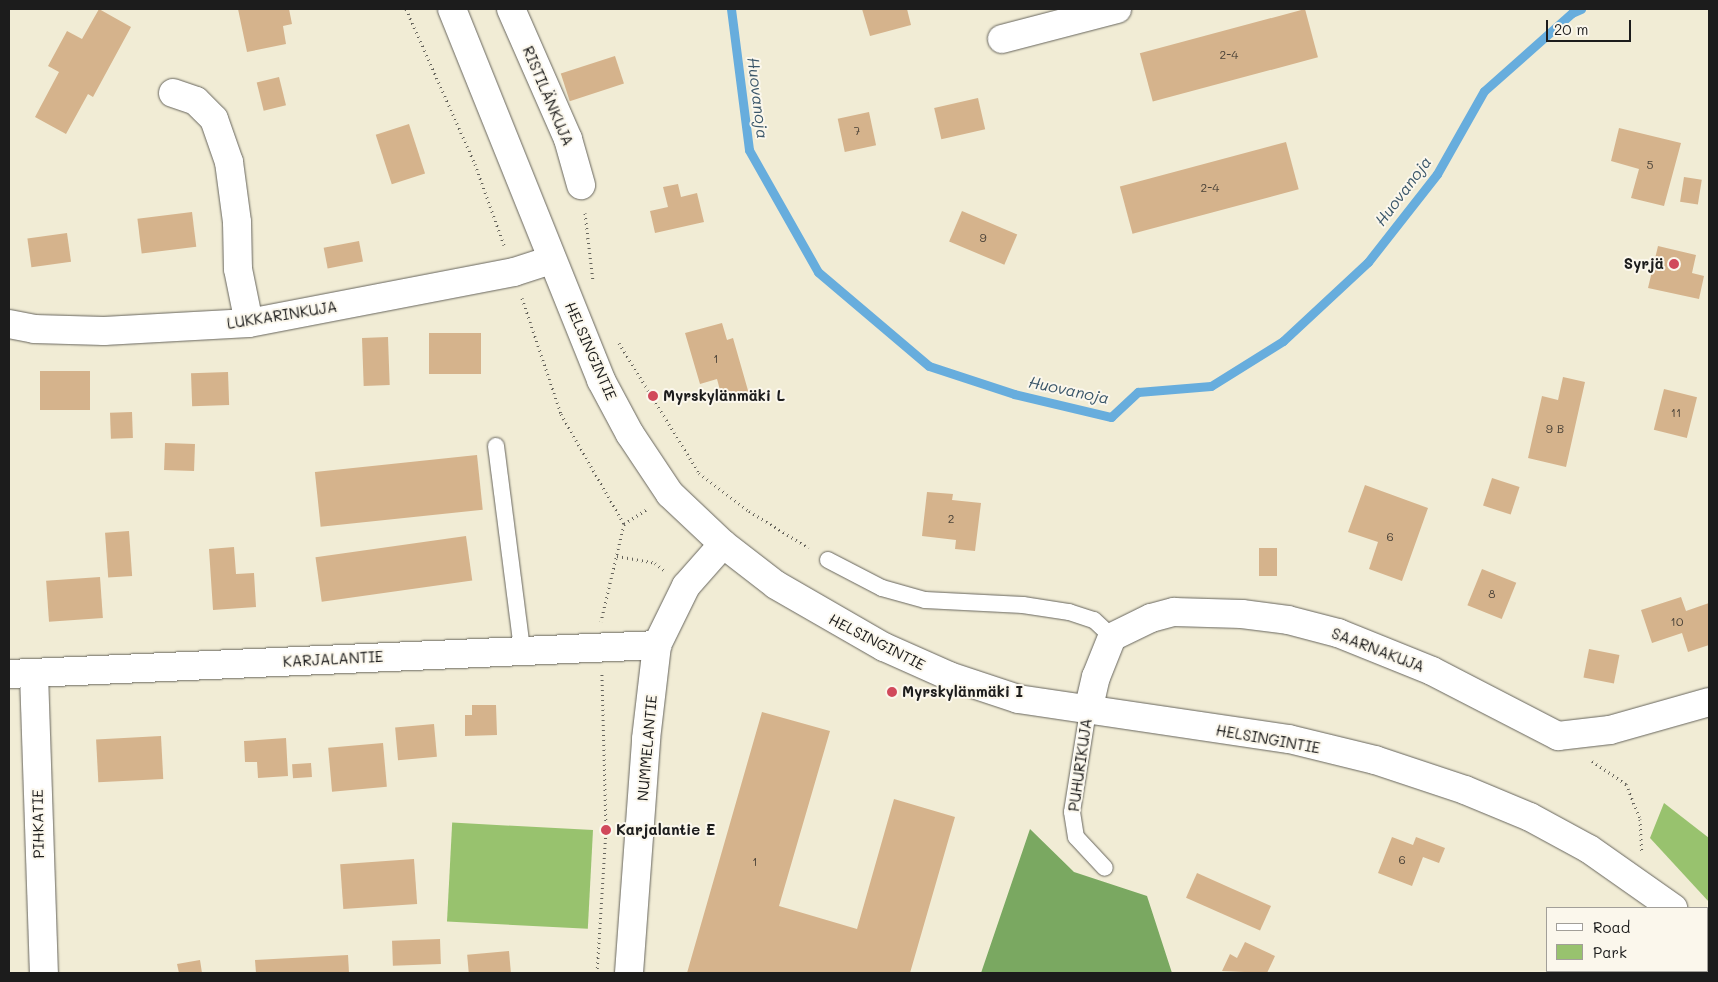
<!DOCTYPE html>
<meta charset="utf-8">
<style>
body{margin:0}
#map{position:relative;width:1718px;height:982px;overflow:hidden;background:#f1ecd5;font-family:Mali,sans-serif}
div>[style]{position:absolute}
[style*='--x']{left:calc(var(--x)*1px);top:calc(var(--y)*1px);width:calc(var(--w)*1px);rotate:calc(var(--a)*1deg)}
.green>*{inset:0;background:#98c26e;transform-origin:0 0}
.forest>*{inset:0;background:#7aa861}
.stream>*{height:9px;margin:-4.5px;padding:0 4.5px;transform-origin:4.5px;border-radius:4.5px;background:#67addd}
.building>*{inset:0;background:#d5b38c;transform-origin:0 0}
.path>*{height:3px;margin-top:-1.5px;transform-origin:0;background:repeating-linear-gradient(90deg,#67655d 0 1px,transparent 0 5px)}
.roads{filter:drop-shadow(0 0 1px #67655d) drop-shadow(0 0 1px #67655d)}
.service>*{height:16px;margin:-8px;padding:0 8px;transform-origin:8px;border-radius:8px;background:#fff}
.minor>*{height:28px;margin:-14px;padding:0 14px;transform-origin:14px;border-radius:14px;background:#fff}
.tertiary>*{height:28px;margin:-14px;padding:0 14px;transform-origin:14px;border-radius:14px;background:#fff}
.dots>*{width:14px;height:14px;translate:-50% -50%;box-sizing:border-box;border:2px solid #fbf7ec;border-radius:50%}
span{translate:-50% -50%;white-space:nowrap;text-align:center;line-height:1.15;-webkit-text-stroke:4px #fbf7ec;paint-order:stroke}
.number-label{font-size:12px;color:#4a4238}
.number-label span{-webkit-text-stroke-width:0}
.street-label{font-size:15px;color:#1c1c1c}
.poi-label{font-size:15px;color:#1c1c1c;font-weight:700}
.right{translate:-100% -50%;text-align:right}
.left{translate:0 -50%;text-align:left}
.water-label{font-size:16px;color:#3a5669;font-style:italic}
.frame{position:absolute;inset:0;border:10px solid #1c1c1c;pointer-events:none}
.legend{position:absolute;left:1546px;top:907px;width:162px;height:65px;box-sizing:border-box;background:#fbf7ec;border:1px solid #a29f99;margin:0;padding:6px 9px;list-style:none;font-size:15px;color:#1c1c1c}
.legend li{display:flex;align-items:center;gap:10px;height:25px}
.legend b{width:25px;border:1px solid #a29f99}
.scale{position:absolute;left:1546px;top:20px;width:85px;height:22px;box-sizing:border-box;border:2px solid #1c1c1c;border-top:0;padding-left:6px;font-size:15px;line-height:18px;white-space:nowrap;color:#1c1c1c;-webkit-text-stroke:4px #fbf7ec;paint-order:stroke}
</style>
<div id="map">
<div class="green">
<div style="clip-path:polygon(1664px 803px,1709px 838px,1709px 902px,1650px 838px)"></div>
<div style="left:593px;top:830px;width:99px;height:141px;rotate:93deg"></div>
</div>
<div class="forest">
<div style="clip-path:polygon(1030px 829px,1074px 872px,1147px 896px,1172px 973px,981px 973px)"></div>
</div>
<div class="stream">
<div style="--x:731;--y:9;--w:142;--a:82.7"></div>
<div style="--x:749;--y:150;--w:140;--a:60.5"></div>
<div style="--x:818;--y:272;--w:145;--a:40.3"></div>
<div style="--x:929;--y:366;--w:89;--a:18.2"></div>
<div style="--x:1014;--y:394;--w:100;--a:13.3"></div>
<div style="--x:1111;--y:417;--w:37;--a:-43"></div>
<div style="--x:1138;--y:392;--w:73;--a:-4.7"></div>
<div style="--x:1211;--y:386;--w:85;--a:-32"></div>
<div style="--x:1283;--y:341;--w:116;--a:-42.9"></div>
<div style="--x:1368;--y:262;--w:112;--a:-51.9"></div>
<div style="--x:1437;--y:174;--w:95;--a:-60.5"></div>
<div style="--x:1484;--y:91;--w:118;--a:-41.6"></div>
<div style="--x:1572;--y:13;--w:10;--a:-24"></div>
</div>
<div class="building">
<div style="clip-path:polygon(99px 9px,131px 27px,93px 97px,88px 94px,66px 134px,35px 117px,59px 72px,48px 66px,67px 31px,82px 39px)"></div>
<div style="clip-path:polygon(238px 9px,289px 9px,292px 24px,283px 26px,286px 44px,247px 52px)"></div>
<div style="clip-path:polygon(862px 9px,907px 9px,911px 25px,870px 36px)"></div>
<div style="left:1305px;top:9px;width:50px;height:171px;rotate:75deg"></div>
<div style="left:615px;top:56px;width:29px;height:57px;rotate:72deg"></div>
<div style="left:279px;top:77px;width:29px;height:23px;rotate:76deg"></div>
<div style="left:978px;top:98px;width:32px;height:45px;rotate:77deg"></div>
<div style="left:869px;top:112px;width:34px;height:32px;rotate:78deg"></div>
<div style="left:409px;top:124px;width:52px;height:35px;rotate:72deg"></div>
<div style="clip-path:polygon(1619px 128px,1681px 143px,1664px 206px,1631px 198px,1639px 169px,1611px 161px)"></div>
<div style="left:1286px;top:142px;width:49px;height:172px;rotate:75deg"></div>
<div style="left:1684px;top:177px;width:18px;height:25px;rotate:9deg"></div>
<div style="clip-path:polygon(678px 184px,681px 197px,697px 193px,704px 222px,655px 233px,650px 211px,668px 207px,663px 187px)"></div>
<div style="left:962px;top:211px;width:60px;height:33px;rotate:23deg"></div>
<div style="left:192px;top:212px;width:35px;height:55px;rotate:83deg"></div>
<div style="left:67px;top:233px;width:29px;height:40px;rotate:82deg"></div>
<div style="left:359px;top:241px;width:21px;height:36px;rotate:79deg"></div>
<div style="clip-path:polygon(1658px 246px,1696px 255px,1692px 273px,1704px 276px,1699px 299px,1648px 288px)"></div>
<div style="clip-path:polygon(722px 323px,727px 340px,733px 338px,749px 394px,723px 401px,717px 379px,700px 384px,685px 333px)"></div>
<div style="left:481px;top:333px;width:41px;height:52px;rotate:90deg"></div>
<div style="left:388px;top:337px;width:48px;height:26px;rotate:88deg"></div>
<div style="left:90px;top:371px;width:39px;height:50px;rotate:90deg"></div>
<div style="left:228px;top:372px;width:33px;height:37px;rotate:88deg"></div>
<div style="clip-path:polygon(1563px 377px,1585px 382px,1566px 467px,1528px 458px,1542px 396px,1558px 400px)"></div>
<div style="left:1664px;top:389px;width:34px;height:42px;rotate:14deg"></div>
<div style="left:132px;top:412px;width:26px;height:22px;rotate:88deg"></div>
<div style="left:165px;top:443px;width:30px;height:27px;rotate:2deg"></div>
<div style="left:477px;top:455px;width:55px;height:163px;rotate:84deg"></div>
<div style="left:1492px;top:478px;width:29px;height:29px;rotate:18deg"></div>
<div style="clip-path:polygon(1365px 485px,1428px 508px,1402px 581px,1369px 569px,1378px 542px,1348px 532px)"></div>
<div style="clip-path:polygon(927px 492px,953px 494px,952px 500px,981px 503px,975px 551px,955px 549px,956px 540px,922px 536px)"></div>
<div style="left:129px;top:531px;width:45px;height:24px;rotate:86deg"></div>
<div style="left:466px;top:536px;width:45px;height:152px;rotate:82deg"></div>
<div style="clip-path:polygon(234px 547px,236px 574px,254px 573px,256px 607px,213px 610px,209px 549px)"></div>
<div style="left:1259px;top:548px;width:18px;height:28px"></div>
<div style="left:1482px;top:569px;width:37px;height:39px;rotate:22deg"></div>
<div style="left:100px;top:577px;width:41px;height:54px;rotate:86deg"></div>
<div style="clip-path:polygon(1681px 597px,1686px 611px,1709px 603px,1709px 645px,1688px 652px,1682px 633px,1652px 643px,1641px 610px)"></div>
<div style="left:1589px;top:649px;width:31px;height:29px;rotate:11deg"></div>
<div style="clip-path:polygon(472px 705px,496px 705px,497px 735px,465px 736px,465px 715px,472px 715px)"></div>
<div style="clip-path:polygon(762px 712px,830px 731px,779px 906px,857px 929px,894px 799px,955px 817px,910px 973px,687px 973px)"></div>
<div style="left:434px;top:724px;width:33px;height:39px;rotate:85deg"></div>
<div style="left:161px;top:736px;width:43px;height:65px;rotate:87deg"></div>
<div style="clip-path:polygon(286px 738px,288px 776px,258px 778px,257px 762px,245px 762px,244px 741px)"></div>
<div style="left:383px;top:743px;width:44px;height:55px;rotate:85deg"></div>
<div style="left:311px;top:763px;width:14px;height:19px;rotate:86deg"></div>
<div style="clip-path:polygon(1392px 837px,1413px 845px,1416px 837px,1445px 848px,1439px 863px,1423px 857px,1412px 886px,1378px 873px)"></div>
<div style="left:414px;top:859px;width:45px;height:74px;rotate:86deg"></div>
<div style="left:1197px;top:873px;width:81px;height:27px;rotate:24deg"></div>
<div style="left:440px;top:939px;width:25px;height:48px;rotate:88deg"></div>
<div style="clip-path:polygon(1245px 942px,1275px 956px,1267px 973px,1222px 971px,1230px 954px,1237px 958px)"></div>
<div style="left:509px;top:951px;width:22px;height:42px;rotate:85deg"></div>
<div style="clip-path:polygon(348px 955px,349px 973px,256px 973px,255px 960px)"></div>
<div style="clip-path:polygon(200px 960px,202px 973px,179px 973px,177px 964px)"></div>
</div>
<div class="path">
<div style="--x:406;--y:9;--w:170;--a:66"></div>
<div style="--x:475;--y:164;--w:86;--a:70.3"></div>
<div style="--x:585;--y:213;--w:68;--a:83.3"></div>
<div style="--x:522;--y:298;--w:122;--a:71.4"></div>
<div style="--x:561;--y:414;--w:127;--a:60.2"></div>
<div style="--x:624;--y:524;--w:100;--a:103.3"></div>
<div style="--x:619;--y:343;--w:153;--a:58.4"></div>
<div style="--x:699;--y:473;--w:63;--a:37.2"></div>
<div style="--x:749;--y:511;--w:70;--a:31.7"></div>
<div style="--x:624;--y:524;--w:27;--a:-33"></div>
<div style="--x:617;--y:556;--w:39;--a:10"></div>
<div style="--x:655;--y:563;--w:11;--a:38"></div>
<div style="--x:1592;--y:761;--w:41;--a:34.1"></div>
<div style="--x:1626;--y:784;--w:38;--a:68"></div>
<div style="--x:1640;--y:819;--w:33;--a:87"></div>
<div style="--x:597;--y:973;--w:143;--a:-86.4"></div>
<div style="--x:606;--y:830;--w:156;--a:-91.5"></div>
</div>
<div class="roads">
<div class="service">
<div style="--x:496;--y:446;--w:205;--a:82.7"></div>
<div style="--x:828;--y:560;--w:61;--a:27.4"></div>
<div style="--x:882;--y:588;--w:45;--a:15.6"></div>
<div style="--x:925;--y:600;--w:98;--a:2.9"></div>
<div style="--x:1023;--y:605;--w:47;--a:8.7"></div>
<div style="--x:1069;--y:612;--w:26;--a:18"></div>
<div style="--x:1094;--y:620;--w:25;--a:43"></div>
<div style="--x:1088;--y:711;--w:102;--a:99"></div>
<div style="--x:1072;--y:812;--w:25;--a:81"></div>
<div style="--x:1076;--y:837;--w:42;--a:46.9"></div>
</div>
<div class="minor">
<div style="--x:511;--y:9;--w:142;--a:66.3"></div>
<div style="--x:568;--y:139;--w:48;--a:74.2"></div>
<div style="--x:1002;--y:39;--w:119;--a:-14.6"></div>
<div style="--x:173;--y:93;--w:24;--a:19"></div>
<div style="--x:196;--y:101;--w:25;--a:45"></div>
<div style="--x:214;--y:119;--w:46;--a:70.8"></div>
<div style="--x:229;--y:162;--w:61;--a:82.4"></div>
<div style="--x:237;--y:222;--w:47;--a:88.8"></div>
<div style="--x:238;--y:269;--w:55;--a:78.5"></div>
<div style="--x:9;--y:324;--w:25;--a:11"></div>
<div style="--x:34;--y:329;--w:70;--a:1.6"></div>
<div style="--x:104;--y:331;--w:145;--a:-3.2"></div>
<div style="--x:249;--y:323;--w:270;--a:-10.9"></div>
<div style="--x:514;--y:272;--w:39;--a:-18"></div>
<div style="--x:34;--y:674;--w:299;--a:88.1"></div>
<div style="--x:1088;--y:711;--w:35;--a:-77"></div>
<div style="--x:1096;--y:677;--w:43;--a:-68.2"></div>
<div style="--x:1112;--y:637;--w:43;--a:-26"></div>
<div style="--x:1151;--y:618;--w:24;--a:-15"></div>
<div style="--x:1174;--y:612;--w:68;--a:1.7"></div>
<div style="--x:1242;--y:614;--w:46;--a:7.4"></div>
<div style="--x:1288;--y:620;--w:52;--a:14.6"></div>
<div style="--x:1338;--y:633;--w:101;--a:22"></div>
<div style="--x:1432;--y:671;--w:142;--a:27.3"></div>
<div style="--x:1558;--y:736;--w:52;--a:-6.6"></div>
<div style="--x:1610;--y:730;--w:103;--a:-15.8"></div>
<div style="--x:1677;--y:971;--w:2;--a:90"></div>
</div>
<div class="tertiary">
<div style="--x:452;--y:9;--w:400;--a:68.1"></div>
<div style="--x:601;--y:380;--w:61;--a:61.8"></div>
<div style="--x:630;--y:434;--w:72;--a:56.3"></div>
<div style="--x:670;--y:494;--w:73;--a:43.3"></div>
<div style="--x:723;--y:544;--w:67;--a:37.7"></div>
<div style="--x:776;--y:585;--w:125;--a:29.9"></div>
<div style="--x:884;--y:647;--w:71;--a:24"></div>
<div style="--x:949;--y:676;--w:73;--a:18.4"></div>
<div style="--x:1018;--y:699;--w:274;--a:8.4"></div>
<div style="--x:1289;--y:739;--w:89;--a:13.7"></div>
<div style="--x:1375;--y:760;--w:95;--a:18.4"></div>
<div style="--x:1465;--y:790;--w:70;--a:22.6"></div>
<div style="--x:1530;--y:817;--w:67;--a:28.5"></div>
<div style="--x:1589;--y:849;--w:103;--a:35.1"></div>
<div style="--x:9;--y:674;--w:649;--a:-2.56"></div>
<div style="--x:1707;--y:939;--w:3;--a:45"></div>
<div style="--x:629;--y:973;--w:235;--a:-85.8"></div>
<div style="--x:646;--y:739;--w:95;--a:-83.3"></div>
<div style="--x:657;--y:645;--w:66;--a:-63.8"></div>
<div style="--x:686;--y:586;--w:56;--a:-48.6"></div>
</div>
</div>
<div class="dots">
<div style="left:1674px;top:264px;background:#d1495b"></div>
<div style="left:653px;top:396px;background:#d1495b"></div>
<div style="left:892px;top:692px;background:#d1495b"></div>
<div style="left:606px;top:830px;background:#d1495b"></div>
</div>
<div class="number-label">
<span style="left:1229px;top:55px">2-4</span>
<span style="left:857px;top:131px">7</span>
<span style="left:1650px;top:165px">5</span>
<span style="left:1210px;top:188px">2-4</span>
<span style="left:983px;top:238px">9</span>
<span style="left:716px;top:359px">1</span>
<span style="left:1676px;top:413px">11</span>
<span style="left:1555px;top:429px">9 B</span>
<span style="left:951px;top:519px">2</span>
<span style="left:1390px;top:537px">6</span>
<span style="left:1492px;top:594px">8</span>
<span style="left:1677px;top:622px">10</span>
<span style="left:1402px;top:860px">6</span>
<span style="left:755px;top:862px">1</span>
</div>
<div class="street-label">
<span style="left:548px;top:96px;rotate:67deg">RISTILÄNKUJA</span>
<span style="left:282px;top:315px;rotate:-9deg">LUKKARINKUJA</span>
<span style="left:591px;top:351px;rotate:66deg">HELSINGINTIE</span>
<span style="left:877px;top:642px;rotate:27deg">HELSINGINTIE</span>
<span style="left:1378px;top:650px;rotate:21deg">SAARNAKUJA</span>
<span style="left:333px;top:659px;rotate:-3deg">KARJALANTIE</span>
<span style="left:1268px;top:739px;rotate:10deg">HELSINGINTIE</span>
<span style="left:647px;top:748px;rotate:-85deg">NUMMELANTIE</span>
<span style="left:1080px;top:765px;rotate:-82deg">PUHURIKUJA</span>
<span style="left:38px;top:824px;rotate:-91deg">PIHKATIE</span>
</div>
<div class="poi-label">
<span class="right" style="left:1664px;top:264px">Syrjä</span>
<span class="left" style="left:663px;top:396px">Myrskylänmäki L</span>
<span class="left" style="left:902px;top:692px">Myrskylänmäki I</span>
<span class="left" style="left:616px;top:830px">Karjalantie E</span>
</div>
<div class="water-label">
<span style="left:758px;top:98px;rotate:83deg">Huovanoja</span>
<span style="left:1403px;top:191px;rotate:-53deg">Huovanoja</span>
<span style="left:1069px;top:390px;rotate:12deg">Huovanoja</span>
</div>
<div class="frame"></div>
<ul class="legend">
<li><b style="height:6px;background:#fff"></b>Road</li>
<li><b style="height:14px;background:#98c26e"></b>Park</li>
</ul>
<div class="scale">20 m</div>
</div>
